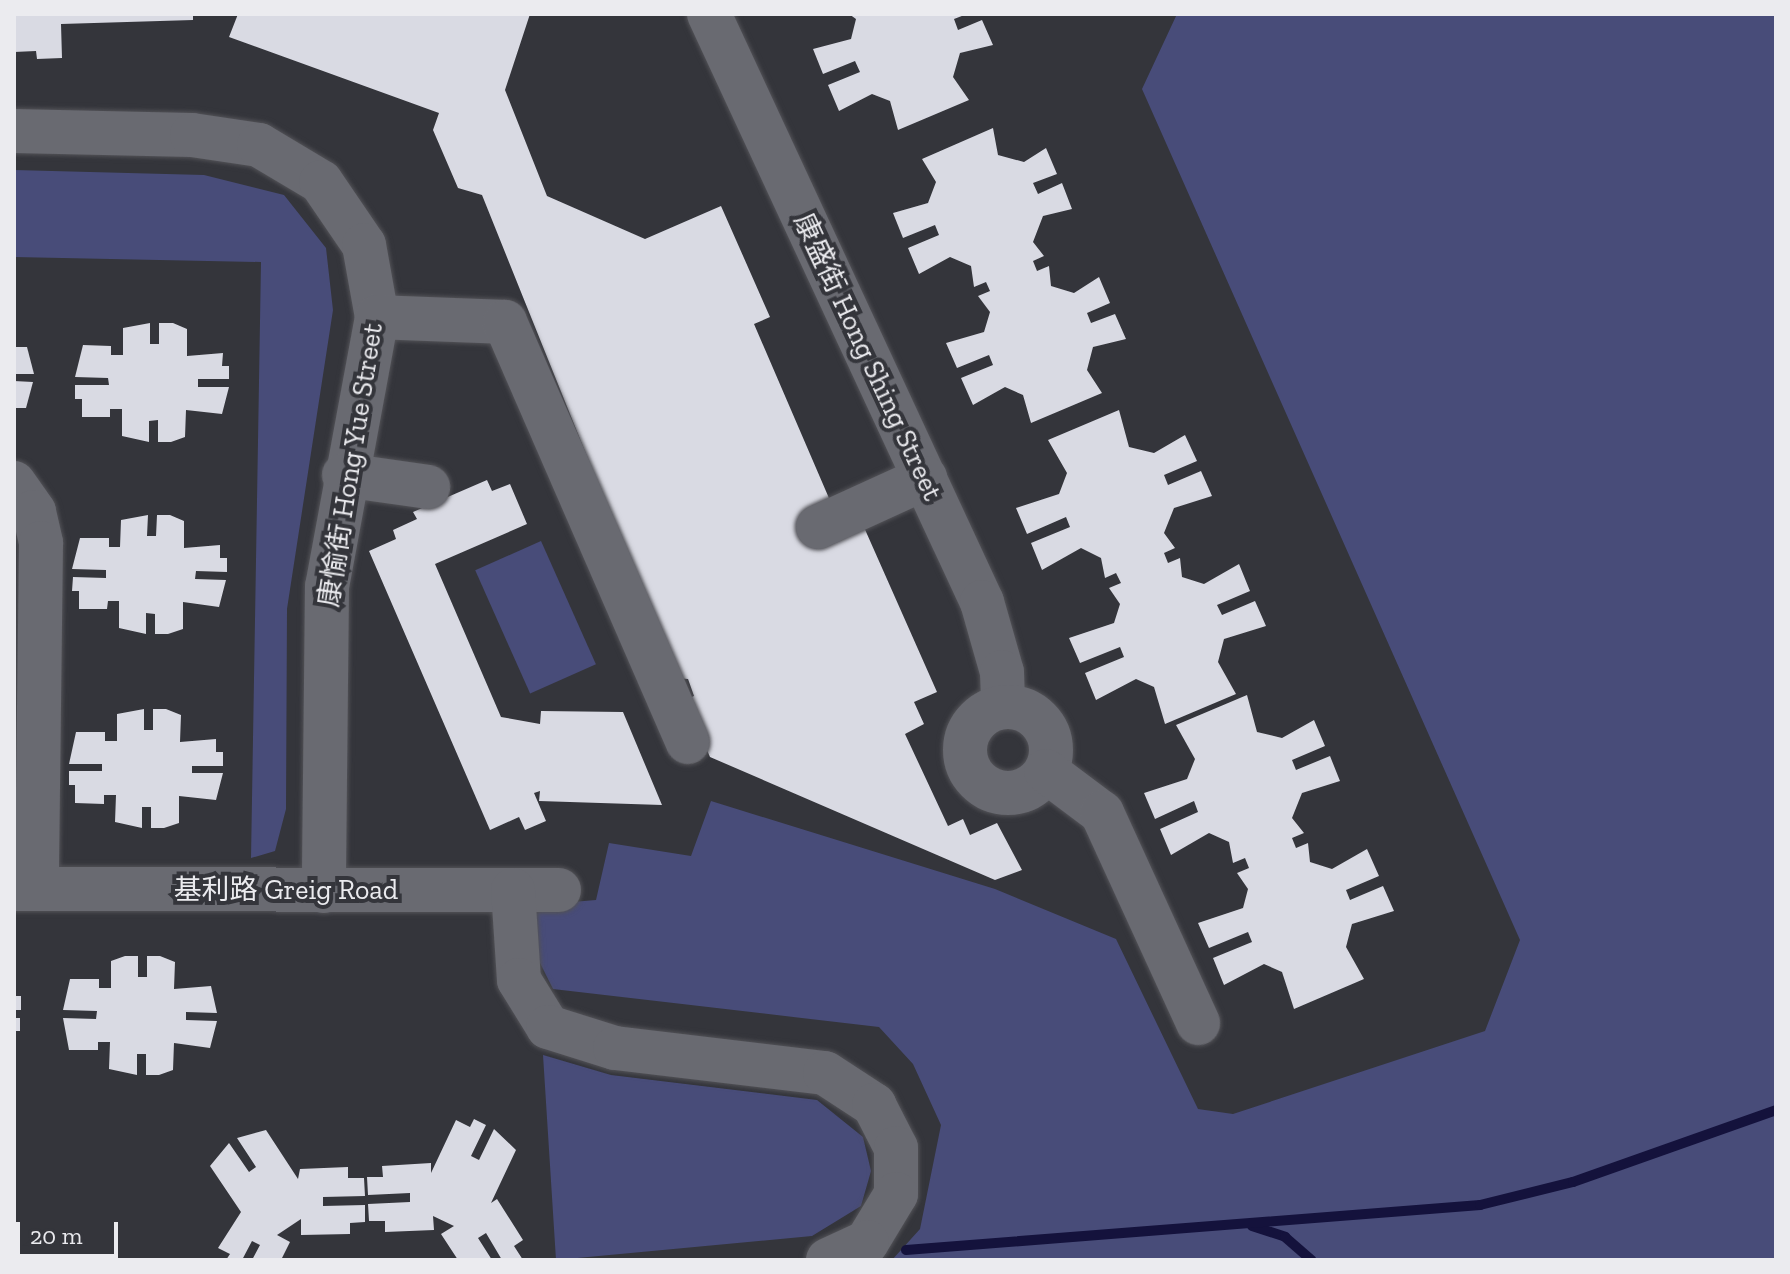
<!DOCTYPE html>
<meta charset="utf-8">
<style>
body{margin:0}
#map{position:relative;width:1790px;height:1274px;overflow:hidden;background:#34353b;font-family:"Zilla Slab","Noto Sans TC",serif}
div>[style]{position:absolute}
[style*='--x']{left:calc(var(--x)*1px);top:calc(var(--y)*1px);width:calc(var(--w)*1px);rotate:calc(var(--a)*1deg)}
.green>*{inset:0;background:#484c79;transform-origin:0 0}
.stream>*{height:10px;margin:-5px;padding:0 5px;transform-origin:5px;border-radius:5px;background:#14123c}
.building>*{inset:0;background:#d9dae3;transform-origin:0 0}
.roads{filter:drop-shadow(0 0 2px #525257) drop-shadow(0 0 2px #525257)}
.minor>*{height:44px;margin:-22px;padding:0 22px;transform-origin:22px;border-radius:22px;background:#696a71}
.minor>.ring{margin:-22px;padding:0;box-sizing:content-box;background:none;border:44px solid #696a71;border-radius:50%}
span{translate:-50% -50%;white-space:nowrap;text-align:center;line-height:1.15;-webkit-text-stroke:8px #34353b;paint-order:stroke}
.street-label{font-size:28px;color:#ebebef}
.frame{position:absolute;inset:0;border:16px solid #ebebef;pointer-events:none}
.scale{position:absolute;left:16px;top:1222px;width:102px;height:36px;box-sizing:border-box;border:4px solid #ebebef;border-top:0;padding-left:10px;font-size:24px;line-height:28px;white-space:nowrap;color:#ebebef;-webkit-text-stroke:6px #34353b;paint-order:stroke}
</style>
<div id="map">
<div class="green">
<div style="clip-path:polygon(1177px 14px,1776px 14px,1776px 1260px,892px 1260px,920px 1229px,941px 1125px,913px 1064px,879px 1027px,553px 989px,512px 907px,596px 900px,609px 843px,691px 856px,711px 801px,995px 889px,1116px 939px,1198px 1109px,1233px 1114px,1485px 1031px,1520px 940px,1142px 89px)"></div>
<div style="clip-path:polygon(14px 170px,204px 175px,284px 195px,326px 248px,333px 310px,287px 609px,286px 809px,275px 851px,251px 858px,261px 262px,14px 257px)"></div>
<div style="left:541px;top:541px;width:135px;height:72px;rotate:66deg"></div>
<div style="clip-path:polygon(543px 1055px,611px 1075px,817px 1100px,863px 1137px,871px 1171px,861px 1206px,812px 1236px,556px 1260px)"></div>
</div>
<div class="stream">
<div style="--x:1252;--y:1226;--w:35;--a:18"></div>
<div style="--x:1285;--y:1237;--w:35;--a:41"></div>
<div style="--x:906;--y:1250;--w:576;--a:-4.48"></div>
<div style="--x:1480;--y:1205;--w:96;--a:-13.9"></div>
<div style="--x:1573;--y:1182;--w:215;--a:-19.5"></div>
</div>
<div class="building">
<div style="clip-path:polygon(14px 14px,193px 14px,193px 20px,61px 24px,62px 58px,37px 59px,36px 51px,14px 52px)"></div>
<div style="clip-path:polygon(238px 14px,530px 14px,505px 90px,547px 196px,645px 239px,721px 206px,770px 317px,754px 324px,844px 533px,863px 525px,937px 692px,914px 702px,924px 724px,905px 734px,948px 826px,963px 819px,970px 835px,997px 823px,1022px 870px,995px 880px,710px 757px,685px 700px,694px 696px,688px 679px,676px 678px,482px 195px,458px 188px,433px 130px,439px 113px,229px 37px)"></div>
<div style="clip-path:polygon(849px 14px,967px 14px,954px 19px,958px 30px,982px 20px,993px 45px,960px 53px,953px 77px,969px 100px,898px 130px,890px 101px,872px 94px,839px 111px,828px 85px,860px 72px,855px 61px,823px 74px,813px 49px,851px 39px,856px 19px)"></div>
<div style="clip-path:polygon(993px 128px,998px 155px,1024px 162px,1046px 148px,1057px 174px,1033px 183px,1038px 194px,1062px 183px,1072px 209px,1043px 216px,1033px 242px,1044px 256px,1033px 261px,1037px 271px,1049px 266px,1051px 286px,1074px 293px,1099px 277px,1110px 303px,1087px 313px,1091px 323px,1115px 314px,1126px 339px,1093px 347px,1087px 370px,1102px 393px,1031px 423px,1023px 395px,1005px 387px,973px 405px,961px 378px,993px 365px,989px 355px,957px 368px,946px 343px,984px 332px,990px 312px,978px 296px,990px 291px,986px 282px,974px 287px,971px 266px,950px 257px,919px 274px,908px 248px,939px 235px,935px 225px,903px 238px,893px 213px,928px 203px,936px 182px,922px 159px)"></div>
<div style="clip-path:polygon(150px 323px,150px 344px,159px 344px,159px 323px,173px 323px,187px 329px,187px 356px,223px 353px,222px 366px,229px 366px,229px 379px,198px 379px,198px 387px,229px 387px,222px 414px,186px 410px,185px 437px,171px 442px,158px 442px,158px 420px,149px 421px,149px 442px,122px 436px,122px 409px,110px 409px,110px 417px,82px 417px,82px 399px,75px 399px,75px 385px,109px 385px,108px 378px,75px 377px,83px 345px,111px 346px,111px 355px,123px 355px,123px 328px)"></div>
<div style="clip-path:polygon(14px 347px,27px 347px,34px 374px,14px 374px)"></div>
<div style="clip-path:polygon(14px 381px,33px 382px,26px 408px,14px 408px)"></div>
<div style="clip-path:polygon(1119px 410px,1129px 447px,1154px 453px,1185px 435px,1197px 461px,1164px 475px,1168px 485px,1201px 471px,1212px 496px,1174px 508px,1164px 533px,1175px 548px,1164px 553px,1168px 563px,1180px 558px,1182px 577px,1204px 584px,1239px 564px,1250px 591px,1217px 605px,1222px 615px,1255px 601px,1266px 626px,1224px 639px,1218px 662px,1236px 694px,1165px 724px,1154px 687px,1136px 679px,1096px 700px,1085px 673px,1124px 657px,1120px 647px,1080px 663px,1069px 638px,1114px 623px,1120px 604px,1109px 588px,1121px 583px,1116px 573px,1105px 578px,1101px 558px,1081px 548px,1042px 570px,1031px 543px,1070px 527px,1066px 517px,1027px 534px,1016px 508px,1059px 494px,1067px 473px,1048px 440px)"></div>
<div style="clip-path:polygon(487px 480px,492px 491px,510px 484px,527px 524px,435px 564px,501px 717px,540px 724px,541px 711px,623px 712px,662px 805px,539px 801px,540px 791px,534px 793px,546px 821px,525px 830px,519px 817px,490px 830px,369px 551px,396px 539px,393px 530px,417px 519px,413px 512px)"></div>
<div style="clip-path:polygon(148px 515px,147px 536px,156px 536px,157px 515px,170px 515px,184px 521px,184px 548px,220px 545px,220px 558px,227px 558px,227px 572px,196px 571px,195px 579px,226px 580px,219px 607px,183px 602px,183px 629px,168px 634px,155px 634px,155px 614px,146px 613px,146px 634px,119px 628px,119px 601px,108px 601px,107px 609px,79px 609px,79px 591px,72px 591px,73px 577px,106px 578px,106px 570px,72px 569px,80px 538px,109px 538px,109px 547px,120px 547px,121px 520px)"></div>
<div style="clip-path:polygon(1247px 695px,1257px 732px,1282px 738px,1314px 720px,1325px 746px,1292px 760px,1296px 770px,1330px 756px,1340px 781px,1302px 793px,1292px 818px,1304px 833px,1292px 838px,1296px 848px,1308px 843px,1310px 862px,1332px 869px,1367px 849px,1379px 876px,1346px 890px,1350px 900px,1383px 886px,1394px 911px,1352px 924px,1346px 947px,1364px 979px,1294px 1009px,1282px 972px,1264px 964px,1224px 985px,1213px 958px,1252px 942px,1248px 932px,1209px 948px,1198px 923px,1243px 908px,1248px 889px,1237px 873px,1249px 868px,1245px 858px,1233px 863px,1229px 842px,1209px 833px,1171px 855px,1160px 829px,1198px 812px,1194px 801px,1155px 819px,1144px 793px,1187px 779px,1195px 759px,1176px 725px)"></div>
<div style="clip-path:polygon(144px 709px,144px 730px,153px 730px,153px 709px,166px 709px,181px 715px,180px 742px,216px 739px,216px 752px,223px 752px,223px 766px,192px 766px,192px 773px,223px 773px,216px 800px,179px 796px,179px 823px,164px 828px,151px 828px,151px 807px,142px 807px,142px 828px,115px 822px,116px 795px,104px 795px,104px 804px,75px 803px,75px 785px,69px 785px,69px 771px,102px 771px,102px 764px,69px 764px,76px 732px,105px 732px,105px 741px,117px 741px,117px 714px)"></div>
<div style="clip-path:polygon(125px 956px,138px 956px,138px 977px,147px 977px,147px 956px,160px 956px,175px 962px,174px 989px,211px 986px,217px 1013px,186px 1012px,186px 1020px,217px 1021px,210px 1048px,174px 1043px,173px 1070px,159px 1075px,146px 1075px,146px 1054px,137px 1054px,137px 1075px,109px 1069px,110px 1042px,98px 1042px,98px 1050px,69px 1050px,63px 1018px,96px 1019px,97px 1011px,63px 1010px,70px 979px,99px 979px,99px 988px,111px 988px,111px 961px)"></div>
<div style="left:14px;top:996px;width:7px;height:14px"></div>
<div style="left:14px;top:1018px;width:6px;height:13px"></div>
<div style="clip-path:polygon(474px 1119px,486px 1125px,471px 1156px,479px 1160px,494px 1129px,516px 1150px,491px 1203px,497px 1199px,523px 1240px,514px 1246px,523px 1260px,502px 1260px,486px 1233px,478px 1238px,492px 1260px,458px 1260px,441px 1234px,454px 1226px,433px 1216px,434px 1230px,385px 1232px,385px 1221px,369px 1221px,368px 1204px,410px 1202px,410px 1193px,368px 1195px,367px 1177px,383px 1177px,382px 1166px,431px 1163px,431px 1173px,456px 1120px,470px 1127px)"></div>
<div style="clip-path:polygon(266px 1130px,298px 1179px,300px 1169px,348px 1167px,348px 1178px,364px 1178px,365px 1196px,323px 1197px,323px 1206px,365px 1205px,365px 1222px,350px 1223px,350px 1234px,301px 1235px,301px 1219px,277px 1235px,290px 1242px,281px 1260px,252px 1260px,260px 1245px,252px 1241px,242px 1260px,226px 1260px,230px 1254px,218px 1248px,241px 1212px,210px 1166px,229px 1143px,249px 1172px,256px 1167px,237px 1138px)"></div>
</div>
<div class="roads">
<div class="minor">
<div style="--x:709;--y:14;--w:648;--a:65.1"></div>
<div style="--x:982;--y:602;--w:73;--a:74.1"></div>
<div style="--x:1002;--y:672;--w:34;--a:88"></div>
<div style="--x:14;--y:131;--w:178;--a:1.3"></div>
<div style="--x:192;--y:135;--w:68;--a:8.5"></div>
<div style="--x:259;--y:145;--w:72;--a:30.8"></div>
<div style="--x:321;--y:182;--w:76;--a:55.7"></div>
<div style="--x:364;--y:245;--w:73;--a:79.8"></div>
<div style="--x:377;--y:317;--w:274;--a:100.5"></div>
<div style="--x:327;--y:586;--w:305;--a:90.6"></div>
<div style="--x:377;--y:317;--w:128;--a:2.2"></div>
<div style="--x:505;--y:322;--w:458;--a:66.5"></div>
<div style="--x:344;--y:475;--w:85;--a:8.1"></div>
<div style="--x:14;--y:483;--w:35;--a:55"></div>
<div style="--x:34;--y:512;--w:32;--a:77"></div>
<div style="--x:41;--y:543;--w:346;--a:90.7"></div>
<div style="--x:818;--y:527;--w:118;--a:-24.6"></div>
<div class="ring" style="left:965px;top:707px;width:42px;height:42px"></div>
<div style="--x:1046;--y:771;--w:70;--a:36.9"></div>
<div style="--x:1102;--y:813;--w:231;--a:65.4"></div>
<div style="--x:14;--y:889;--w:545;--a:0.11"></div>
<div style="--x:513;--y:890;--w:90;--a:86.2"></div>
<div style="--x:519;--y:980;--w:55;--a:58.3"></div>
<div style="--x:548;--y:1027;--w:70;--a:17.4"></div>
<div style="--x:615;--y:1048;--w:211;--a:6.8"></div>
<div style="--x:825;--y:1073;--w:59;--a:33.1"></div>
<div style="--x:874;--y:1105;--w:48;--a:62.9"></div>
<div style="--x:896;--y:1148;--w:46;--a:90"></div>
<div style="--x:896;--y:1194;--w:56;--a:121.1"></div>
<div style="--x:867;--y:1242;--w:43;--a:155.2"></div>
</div>
</div>
<div class="street-label">
<span style="left:868px;top:357px;rotate:65deg">康盛街 Hong Shing Street</span>
<span style="left:351px;top:465px;rotate:-81deg">康愉街 Hong Yue Street</span>
<span style="left:286px;top:890px">基利路 Greig Road</span>
</div>
<div class="frame"></div>
<div class="scale">20 m</div>
</div>
